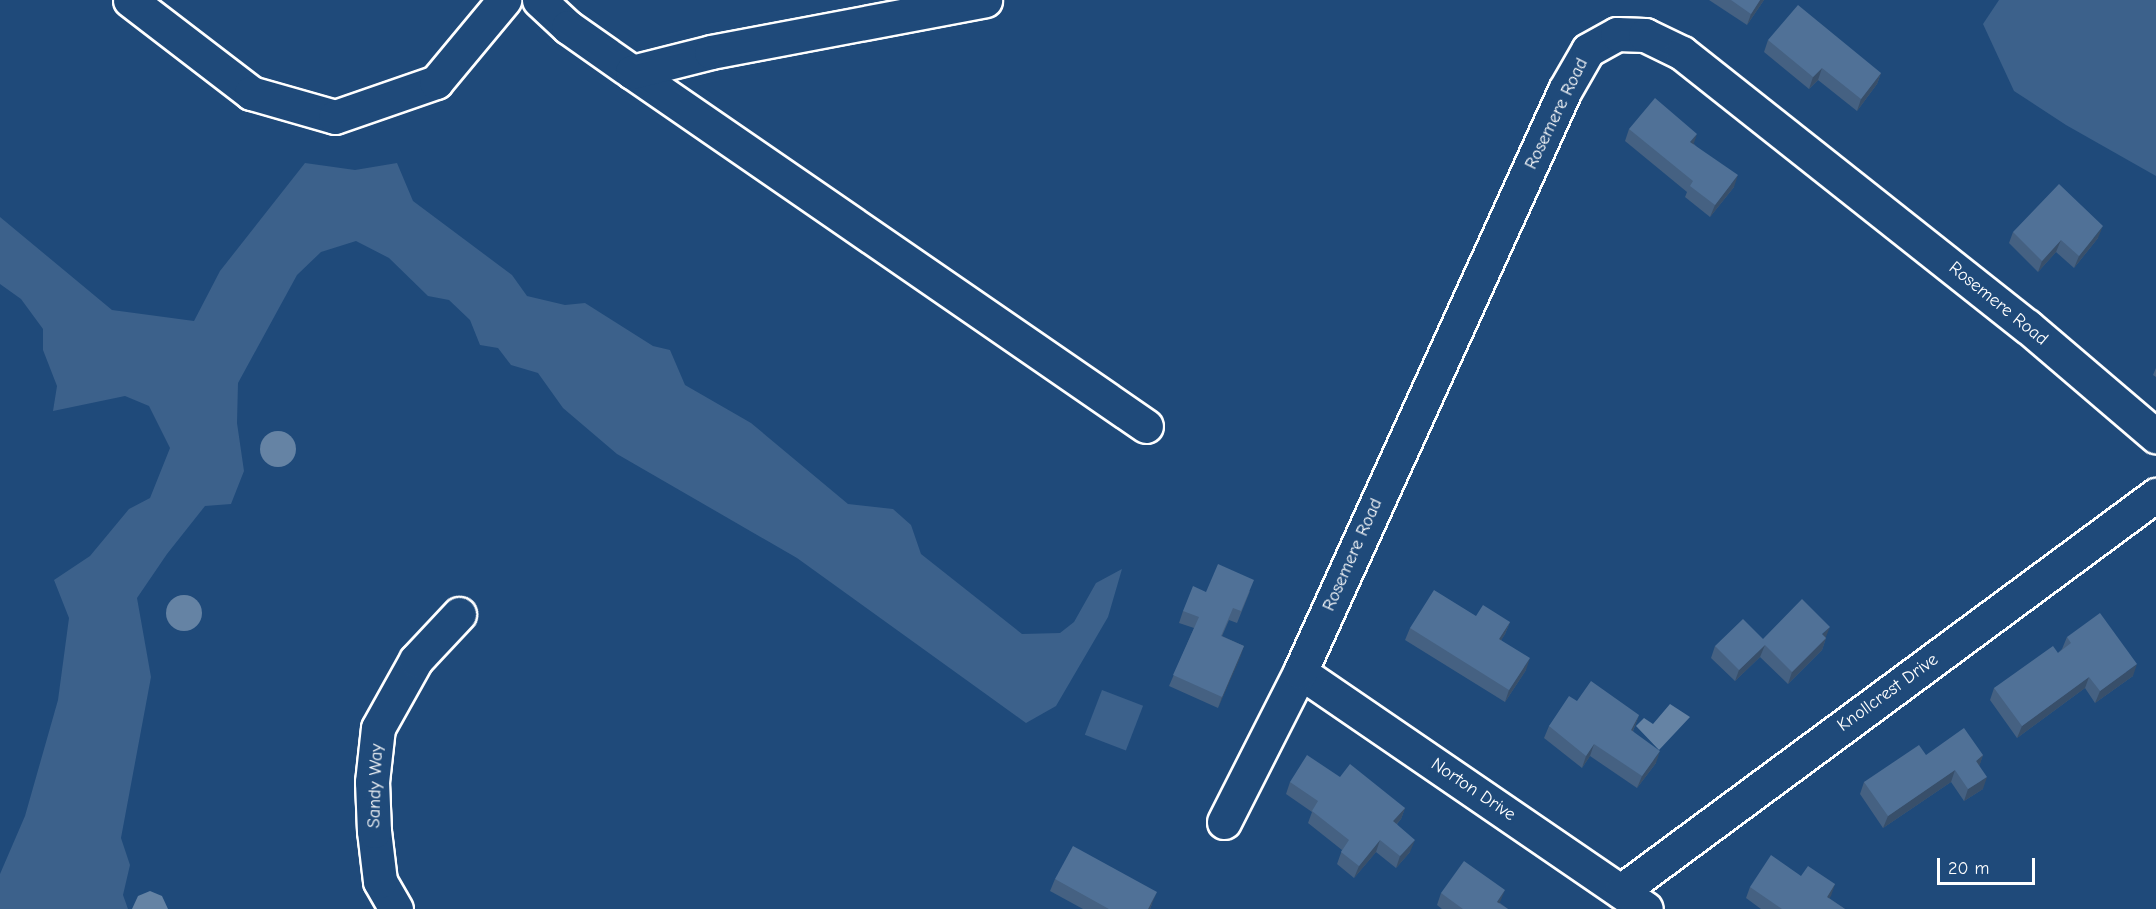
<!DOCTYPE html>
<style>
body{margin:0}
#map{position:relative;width:2156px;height:909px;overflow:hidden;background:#1f4a7a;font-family:"Comic Neue",sans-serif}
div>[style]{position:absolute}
.green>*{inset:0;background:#3c618b;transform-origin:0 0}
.water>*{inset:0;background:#6583a4}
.round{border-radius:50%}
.roads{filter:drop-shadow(2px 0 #fff) drop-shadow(-2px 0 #fff) drop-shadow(0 2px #fff) drop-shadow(0 -2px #fff)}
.minor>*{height:33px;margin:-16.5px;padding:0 16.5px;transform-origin:16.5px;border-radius:16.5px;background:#1f4a7a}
.wall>*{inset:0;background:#456182}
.shaded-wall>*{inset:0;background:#384f6a}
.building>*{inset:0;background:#507197}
span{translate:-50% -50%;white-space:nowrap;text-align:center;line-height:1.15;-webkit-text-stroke:6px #1f4a7a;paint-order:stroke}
.street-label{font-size:18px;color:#fff}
.scale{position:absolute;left:1937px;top:858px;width:98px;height:27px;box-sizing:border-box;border:3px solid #fff;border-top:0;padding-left:8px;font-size:18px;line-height:21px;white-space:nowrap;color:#fff;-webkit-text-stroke:4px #1f4a7a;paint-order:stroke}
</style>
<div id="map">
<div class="green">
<div style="clip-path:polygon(1999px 0,2156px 0,2156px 176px,2066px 125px,2014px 91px,1983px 24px)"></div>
<div style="clip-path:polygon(305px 163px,355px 170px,397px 163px,413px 201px,512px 275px,527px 296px,565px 305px,585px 303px,653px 346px,670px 350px,685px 385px,751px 423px,848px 504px,893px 509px,911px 525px,921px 554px,1022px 634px,1060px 633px,1074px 622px,1096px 583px,1122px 569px,1108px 617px,1056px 706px,1026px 723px,797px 558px,617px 454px,563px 408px,538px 373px,511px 365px,498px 348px,480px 345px,470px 320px,449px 300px,428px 296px,389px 258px,356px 241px,321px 252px,297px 275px,238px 383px,237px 423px,244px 471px,231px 504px,205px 506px,167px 554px,137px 598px,151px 677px,121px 838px,130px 865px,123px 895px,128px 909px,0 909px,0 874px,25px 816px,58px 700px,69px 618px,54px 580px,90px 556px,129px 509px,150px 498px,170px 448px,149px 406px,125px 396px,53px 411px,57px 386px,43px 350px,43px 329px,21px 299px,0 284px,0 217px,112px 310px,194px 321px,220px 271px)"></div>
<div style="left:1102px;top:690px;width:44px;height:48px;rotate:21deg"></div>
</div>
<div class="water">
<div class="round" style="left:260px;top:431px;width:36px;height:36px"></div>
<div class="round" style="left:166px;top:595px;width:36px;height:36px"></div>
<div style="clip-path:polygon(1670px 704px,1690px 717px,1659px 750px,1636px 726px,1644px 718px,1653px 724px)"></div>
<div style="clip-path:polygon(150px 891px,162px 896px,168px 909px,132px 909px,138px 896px)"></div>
</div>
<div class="roads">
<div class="minor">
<div style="left:130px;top:0;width:153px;rotate:37.5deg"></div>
<div style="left:251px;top:93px;width:87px;rotate:15.9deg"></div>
<div style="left:335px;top:117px;width:107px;rotate:-19.1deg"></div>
<div style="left:436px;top:82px;width:107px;rotate:-50.3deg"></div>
<div style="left:539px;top:0;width:40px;rotate:43deg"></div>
<div style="left:568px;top:27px;width:78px;rotate:35.1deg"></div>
<div style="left:632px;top:72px;width:624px;rotate:34.56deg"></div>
<div style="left:632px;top:72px;width:81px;rotate:-14.2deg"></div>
<div style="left:711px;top:52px;width:279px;rotate:-10.7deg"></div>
<div style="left:1300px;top:672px;width:419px;rotate:34.4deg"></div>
<div style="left:1224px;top:822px;width:168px;rotate:-63.1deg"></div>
<div style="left:1300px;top:672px;width:639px;rotate:-65.52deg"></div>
<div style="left:1565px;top:90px;width:46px;rotate:-60.1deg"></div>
<div style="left:1588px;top:50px;width:33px;rotate:-29deg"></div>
<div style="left:1617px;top:34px;width:28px;rotate:2deg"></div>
<div style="left:1645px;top:35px;width:41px;rotate:25.9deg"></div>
<div style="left:1682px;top:53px;width:440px;rotate:38.4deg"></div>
<div style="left:2027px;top:326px;width:170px;rotate:40.5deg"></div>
<div style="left:1621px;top:891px;width:666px;rotate:-36.51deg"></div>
<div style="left:396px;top:909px;width:32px;rotate:-120deg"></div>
<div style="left:380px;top:881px;width:50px;rotate:-96.8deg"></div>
<div style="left:374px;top:831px;width:49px;rotate:-92.3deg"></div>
<div style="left:372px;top:782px;width:54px;rotate:-83.7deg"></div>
<div style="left:378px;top:728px;width:78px;rotate:-60.8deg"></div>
<div style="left:416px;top:660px;width:63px;rotate:-46.9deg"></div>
</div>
</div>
<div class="wall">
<div style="clip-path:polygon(1709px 0,1764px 0,1747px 25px)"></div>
<div style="clip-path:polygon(1768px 40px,1881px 73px,1877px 84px,1857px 111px,1818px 80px,1809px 89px,1764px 52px)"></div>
<div style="clip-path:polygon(1629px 129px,1694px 144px,1734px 187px,1710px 217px,1685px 197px,1687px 192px,1625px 141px)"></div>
<div style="clip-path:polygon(2013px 232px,2098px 238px,2074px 268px,2056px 252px,2038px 272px,2009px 243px)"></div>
<div style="clip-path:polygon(2156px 368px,2156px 377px,2153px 375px)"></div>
<div style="clip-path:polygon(1250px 591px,1237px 623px,1229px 620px,1222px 636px,1244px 646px,1218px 708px,1169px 686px,1194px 628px,1179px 623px,1183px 611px)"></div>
<div style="clip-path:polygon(1476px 616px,1510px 622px,1505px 634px,1501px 640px,1526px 670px,1505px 702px,1405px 640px,1410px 628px)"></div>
<div style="clip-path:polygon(2067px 637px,2133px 676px,2095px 703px,2085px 688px,2017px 738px,1990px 700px,1994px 688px,2058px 653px,2062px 649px)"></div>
<div style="clip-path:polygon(1826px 638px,1822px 650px,1788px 684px,1760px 657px,1735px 681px,1711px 658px,1715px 646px,1763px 639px)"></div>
<div style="clip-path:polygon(1577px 701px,1639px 715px,1633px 731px,1656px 763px,1637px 788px,1590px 756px,1582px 768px,1544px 738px,1549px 726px)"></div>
<div style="clip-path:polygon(1926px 755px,1983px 755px,1979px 766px,1983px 789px,1964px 801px,1951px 782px,1883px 828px,1860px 794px,1864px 782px)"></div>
<div style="clip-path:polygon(1340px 777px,1405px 808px,1401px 819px,1397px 824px,1410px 852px,1396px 868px,1376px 852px,1354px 878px,1337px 864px,1342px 850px,1308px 823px,1312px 812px,1286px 794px,1290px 782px)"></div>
<div style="clip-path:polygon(1801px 876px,1835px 884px,1829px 898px,1845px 909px,1761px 909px,1746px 898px,1750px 887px)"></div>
<div style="clip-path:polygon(1055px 879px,1152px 904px,1150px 909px,1083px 909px,1050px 891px)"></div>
<div style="clip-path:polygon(1441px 893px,1500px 903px,1508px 909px,1442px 909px,1437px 905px)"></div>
</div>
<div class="shaded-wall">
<div style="clip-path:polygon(1760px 0,1764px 0,1747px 25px,1751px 14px)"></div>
<div style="clip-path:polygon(1822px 68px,1818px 80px,1809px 89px,1813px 77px)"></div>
<div style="clip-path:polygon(1881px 73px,1877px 84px,1857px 111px,1861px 99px)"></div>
<div style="clip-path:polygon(1697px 134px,1693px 146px,1690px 142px)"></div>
<div style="clip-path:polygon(1738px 175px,1734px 187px,1710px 217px,1715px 205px)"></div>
<div style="clip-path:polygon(2103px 226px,2098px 238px,2074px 268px,2079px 256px)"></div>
<div style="clip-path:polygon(2061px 240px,2056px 252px,2038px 272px,2042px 261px)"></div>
<div style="clip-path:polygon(1510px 622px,1505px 634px,1495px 650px,1499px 639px)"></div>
<div style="clip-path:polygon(1830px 627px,1825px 639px,1822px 634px)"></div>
<div style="clip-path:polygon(1826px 638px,1822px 650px,1788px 684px,1792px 672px)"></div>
<div style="clip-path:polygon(1765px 645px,1760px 657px,1735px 681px,1739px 670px)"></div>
<div style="clip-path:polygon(1244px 646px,1240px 658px,1218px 708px,1222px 697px)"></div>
<div style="clip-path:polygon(1530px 658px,1526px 670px,1505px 702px,1509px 690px)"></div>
<div style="clip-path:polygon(2137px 664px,2133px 676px,2095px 703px,2100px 691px)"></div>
<div style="clip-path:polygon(2089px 677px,2085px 688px,2017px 738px,2022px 726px)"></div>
<div style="clip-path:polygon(1639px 715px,1635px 726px,1627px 742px,1631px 730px)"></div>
<div style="clip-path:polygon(1594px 744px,1590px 756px,1582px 768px,1586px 756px)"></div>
<div style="clip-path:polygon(1660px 751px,1656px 763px,1637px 788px,1642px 776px)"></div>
<div style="clip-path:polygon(1983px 755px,1979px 767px,1976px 761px)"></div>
<div style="clip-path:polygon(1955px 770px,1951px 782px,1883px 828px,1888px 816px)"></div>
<div style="clip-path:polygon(1987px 777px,1983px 789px,1964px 801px,1968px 789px)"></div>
<div style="clip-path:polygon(1405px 808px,1401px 819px,1389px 832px,1393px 821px)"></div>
<div style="clip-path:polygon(1380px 840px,1376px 852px,1354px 878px,1359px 866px)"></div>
<div style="clip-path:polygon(1415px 840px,1410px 852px,1396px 868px,1400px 856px)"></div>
<div style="clip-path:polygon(1835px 884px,1831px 896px,1822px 908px,1827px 897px)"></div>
<div style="clip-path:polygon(1505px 890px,1500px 902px,1496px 909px,1497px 902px)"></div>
<div style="clip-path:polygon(1157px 892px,1152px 904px,1150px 909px,1148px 909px)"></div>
</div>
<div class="building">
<div style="clip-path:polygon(1731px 0,1760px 0,1751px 14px)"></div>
<div style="clip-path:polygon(1798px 5px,1881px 73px,1861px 99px,1822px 68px,1813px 77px,1768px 40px)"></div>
<div style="clip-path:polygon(1655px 98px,1697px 134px,1690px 142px,1738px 175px,1715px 205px,1690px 186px,1693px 181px,1629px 129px)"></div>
<div style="clip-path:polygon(2059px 184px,2103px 226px,2079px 256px,2061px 240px,2042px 261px,2013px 232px)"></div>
<div style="clip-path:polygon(1218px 564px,1254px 580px,1241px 611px,1233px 608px,1221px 636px,1244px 646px,1222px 697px,1173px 675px,1199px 617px,1183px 611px,1193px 586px,1206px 592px)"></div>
<div style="clip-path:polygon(1434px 590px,1476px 616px,1483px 605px,1510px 622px,1499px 639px,1530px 658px,1509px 690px,1410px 628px)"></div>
<div style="clip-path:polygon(1802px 599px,1830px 627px,1822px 634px,1826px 638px,1792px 672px,1765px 645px,1739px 670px,1715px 646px,1743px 619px,1763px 639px)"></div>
<div style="clip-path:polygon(2100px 613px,2137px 664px,2100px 691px,2089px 677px,2022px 726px,1994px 688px,2053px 646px,2058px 653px,2071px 643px,2067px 637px)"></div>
<div style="clip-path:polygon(1591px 681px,1639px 715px,1631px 730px,1660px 751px,1642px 776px,1594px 744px,1586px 756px,1549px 726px,1569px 696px,1577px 701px)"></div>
<div style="clip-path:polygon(1964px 728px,1983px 755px,1976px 761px,1987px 777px,1968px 789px,1955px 770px,1888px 816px,1864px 782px,1919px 745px,1926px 755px)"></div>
<div style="clip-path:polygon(1307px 755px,1340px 777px,1350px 764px,1405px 808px,1393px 821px,1415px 840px,1400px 856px,1380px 840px,1359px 866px,1341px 852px,1349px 840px,1312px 811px,1318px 801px,1290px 782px)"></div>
<div style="clip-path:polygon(1073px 846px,1157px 892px,1148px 909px,1109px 909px,1055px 879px)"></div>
<div style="clip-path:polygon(1771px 855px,1801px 876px,1808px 866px,1835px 884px,1827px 897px,1845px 909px,1782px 909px,1750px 887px)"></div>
<div style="clip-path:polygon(1464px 861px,1505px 890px,1497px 902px,1508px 909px,1463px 909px,1441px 893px)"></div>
</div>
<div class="street-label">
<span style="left:1557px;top:114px;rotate:-64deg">Rosemere Road</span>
<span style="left:1998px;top:304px;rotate:39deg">Rosemere Road</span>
<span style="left:1353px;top:555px;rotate:-66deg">Rosemere Road</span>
<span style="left:1888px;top:693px;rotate:-36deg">Knollcrest Drive</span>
<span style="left:376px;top:786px;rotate:-88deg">Sandy Way</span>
<span style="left:1473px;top:790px;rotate:34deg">Norton Drive</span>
</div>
<div class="scale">20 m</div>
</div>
